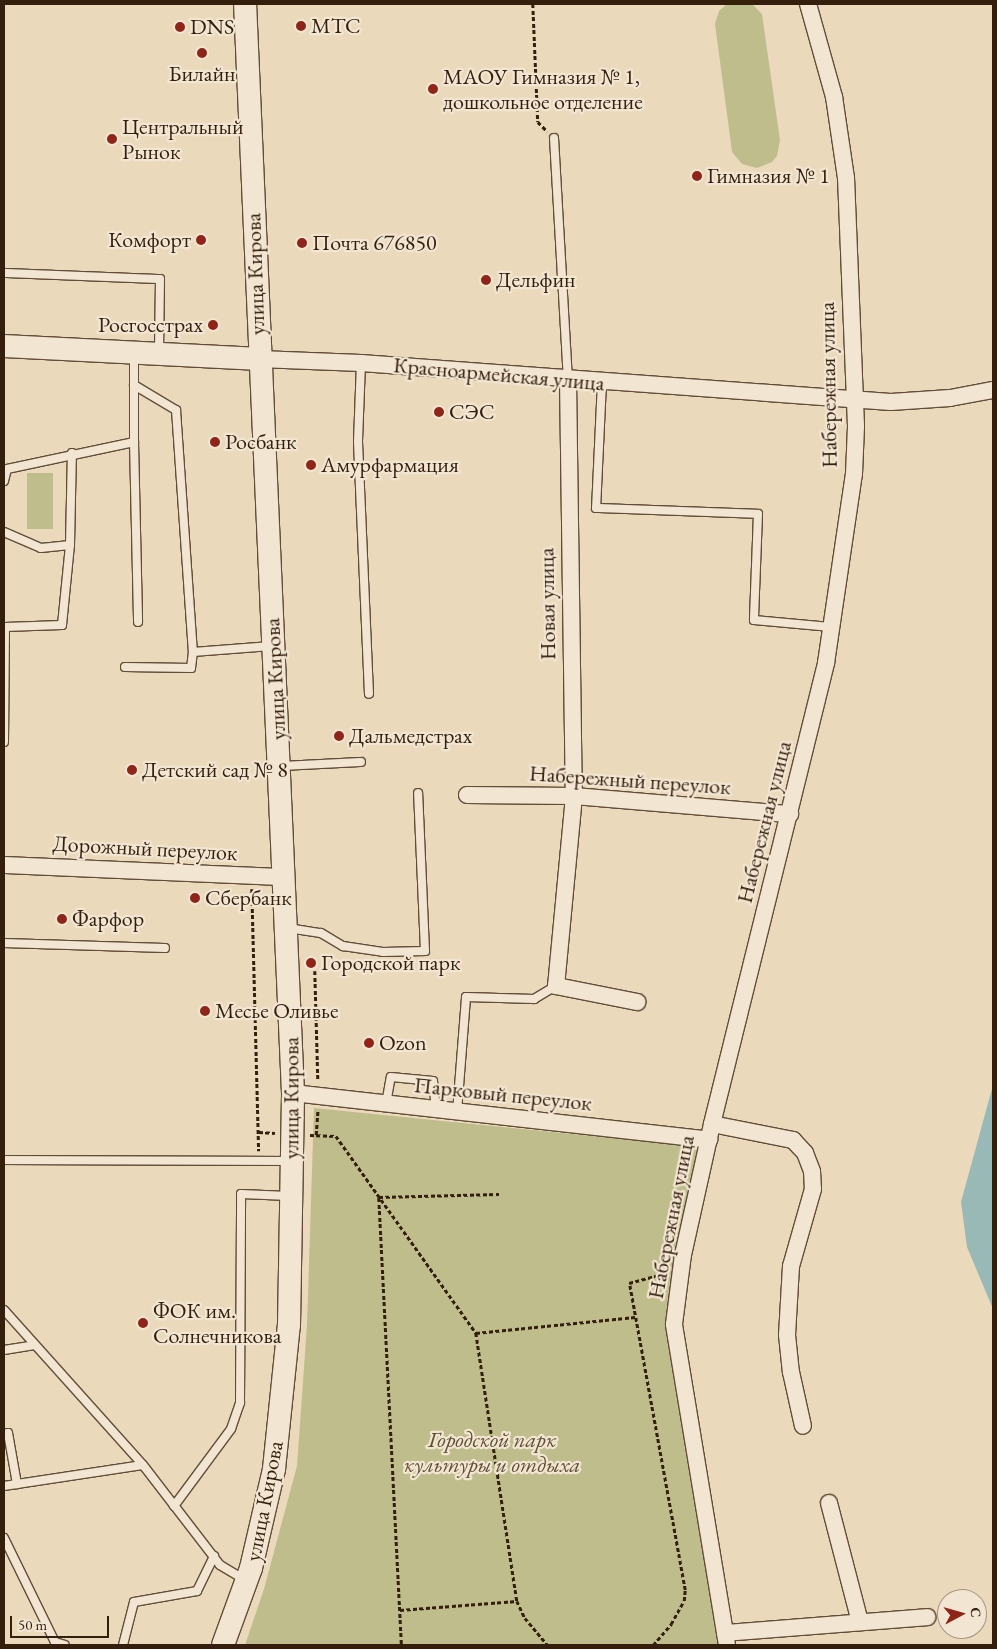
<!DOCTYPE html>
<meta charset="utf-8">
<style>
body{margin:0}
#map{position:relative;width:997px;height:1649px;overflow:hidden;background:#ebd9bc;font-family:"EB Garamond",serif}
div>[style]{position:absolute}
.green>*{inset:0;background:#bfbd8c;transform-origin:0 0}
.water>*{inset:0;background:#99b9b6}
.path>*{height:2.5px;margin-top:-1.25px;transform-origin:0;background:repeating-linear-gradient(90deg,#341e0c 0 4px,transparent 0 6.5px)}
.roads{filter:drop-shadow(1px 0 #624d38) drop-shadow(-1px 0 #624d38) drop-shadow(0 1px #624d38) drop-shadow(0 -1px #624d38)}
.lane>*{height:8px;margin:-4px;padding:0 4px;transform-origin:4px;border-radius:4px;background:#f2e6d3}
.street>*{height:16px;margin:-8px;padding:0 8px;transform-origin:8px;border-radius:8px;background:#f2e6d3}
.secondary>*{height:22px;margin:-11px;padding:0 11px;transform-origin:11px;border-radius:11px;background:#f2e6d3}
.dots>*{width:14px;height:14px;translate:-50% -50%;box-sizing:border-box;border:2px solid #f2e6d3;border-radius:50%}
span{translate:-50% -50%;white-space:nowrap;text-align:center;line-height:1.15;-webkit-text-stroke:4.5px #f2e6d3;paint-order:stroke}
.poi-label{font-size:22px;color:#341e0c}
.left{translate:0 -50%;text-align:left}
.right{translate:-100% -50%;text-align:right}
.street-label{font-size:22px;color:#341e0c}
.park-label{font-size:22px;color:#5e4e32;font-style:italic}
.frame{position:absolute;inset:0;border:5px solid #341e0c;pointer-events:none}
.north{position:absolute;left:937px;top:1589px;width:50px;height:50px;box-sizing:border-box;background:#f2e6d3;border:1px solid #a69683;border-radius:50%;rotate:84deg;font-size:14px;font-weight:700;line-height:20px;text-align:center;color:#341e0c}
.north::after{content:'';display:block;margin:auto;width:18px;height:22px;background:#8f2418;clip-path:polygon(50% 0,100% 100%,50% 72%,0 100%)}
.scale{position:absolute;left:10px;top:1616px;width:99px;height:22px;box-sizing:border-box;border:2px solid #341e0c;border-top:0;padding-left:6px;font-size:15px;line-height:18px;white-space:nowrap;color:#341e0c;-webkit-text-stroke:4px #f2e6d3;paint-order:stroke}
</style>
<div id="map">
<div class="green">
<div style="clip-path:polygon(727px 4px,752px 4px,762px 14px,780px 140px,777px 156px,772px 162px,757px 168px,742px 164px,732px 152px,731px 144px,715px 24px,719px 11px)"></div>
<div style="left:27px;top:473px;width:26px;height:56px"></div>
<div style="clip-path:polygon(314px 1108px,701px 1147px,675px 1252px,666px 1322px,720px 1645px,245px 1645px,264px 1589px,297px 1466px,307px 1325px)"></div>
</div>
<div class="water">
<div style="clip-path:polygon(993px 1085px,993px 1309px,967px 1247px,961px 1202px)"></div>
</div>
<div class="path">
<div style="left:533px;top:4px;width:118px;rotate:87.6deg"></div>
<div style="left:538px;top:122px;width:13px;rotate:45deg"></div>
<div style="left:252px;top:889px;width:262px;rotate:88.5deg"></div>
<div style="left:315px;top:971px;width:110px;rotate:88.4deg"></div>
<div style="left:259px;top:1132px;width:16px;rotate:4deg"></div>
<div style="left:310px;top:1135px;width:26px;rotate:2deg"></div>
<div style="left:336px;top:1136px;width:242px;rotate:54.6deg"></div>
<div style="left:476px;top:1333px;width:160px;rotate:-5.7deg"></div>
<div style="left:316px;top:1135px;width:26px;rotate:-86deg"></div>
<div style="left:379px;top:1197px;width:120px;rotate:-1.4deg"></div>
<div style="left:379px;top:1198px;width:448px;rotate:87.1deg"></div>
<div style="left:476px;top:1333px;width:271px;rotate:81.3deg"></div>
<div style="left:400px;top:1610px;width:117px;rotate:-4.4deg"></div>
<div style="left:517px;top:1601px;width:19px;rotate:65deg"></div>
<div style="left:525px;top:1618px;width:35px;rotate:50deg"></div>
<div style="left:653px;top:1645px;width:28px;rotate:-49deg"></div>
<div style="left:671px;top:1624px;width:26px;rotate:-61deg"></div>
<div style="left:684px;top:1601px;width:11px;rotate:-85deg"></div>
<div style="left:685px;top:1590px;width:312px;rotate:-100.3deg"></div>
<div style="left:629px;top:1283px;width:38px;rotate:-15deg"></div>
</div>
<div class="roads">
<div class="lane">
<div style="left:554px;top:138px;width:240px;rotate:86.7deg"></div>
<div style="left:4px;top:273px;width:156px;rotate:2.2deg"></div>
<div style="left:160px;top:279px;width:74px;rotate:90.8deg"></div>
<div style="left:361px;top:363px;width:79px;rotate:92.2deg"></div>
<div style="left:358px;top:442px;width:252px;rotate:87.5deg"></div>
<div style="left:602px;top:382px;width:126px;rotate:92.7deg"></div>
<div style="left:596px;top:508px;width:162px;rotate:2.1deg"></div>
<div style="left:758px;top:514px;width:106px;rotate:92.2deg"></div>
<div style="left:754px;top:620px;width:77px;rotate:5.2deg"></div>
<div style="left:134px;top:385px;width:49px;rotate:30.8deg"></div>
<div style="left:176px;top:410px;width:243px;rotate:86deg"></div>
<div style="left:193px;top:652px;width:78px;rotate:-4.4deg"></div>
<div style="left:134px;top:442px;width:180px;rotate:88.7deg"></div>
<div style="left:4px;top:481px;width:12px;rotate:-76deg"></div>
<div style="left:7px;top:469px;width:130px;rotate:-12deg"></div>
<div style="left:134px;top:442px;width:88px;rotate:-90deg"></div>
<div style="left:4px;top:532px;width:40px;rotate:23.4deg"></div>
<div style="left:41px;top:548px;width:29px;rotate:-6deg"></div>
<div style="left:125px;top:667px;width:66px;rotate:0.9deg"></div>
<div style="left:191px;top:668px;width:16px;rotate:-83deg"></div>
<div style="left:4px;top:742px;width:115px;rotate:-89.5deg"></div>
<div style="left:5px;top:627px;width:57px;rotate:-2deg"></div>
<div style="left:62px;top:625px;width:80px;rotate:-84.3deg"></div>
<div style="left:70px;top:545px;width:92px;rotate:-88.8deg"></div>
<div style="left:281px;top:766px;width:80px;rotate:-2.9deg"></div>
<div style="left:288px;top:928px;width:33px;rotate:9deg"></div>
<div style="left:321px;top:933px;width:26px;rotate:31deg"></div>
<div style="left:343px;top:946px;width:40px;rotate:8.5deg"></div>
<div style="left:383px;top:952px;width:42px;rotate:-1.4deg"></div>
<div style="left:425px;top:951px;width:158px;rotate:-92.5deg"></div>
<div style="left:4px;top:943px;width:161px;rotate:1.8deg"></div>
<div style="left:386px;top:1104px;width:27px;rotate:-80deg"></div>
<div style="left:391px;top:1077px;width:42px;rotate:5.4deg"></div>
<div style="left:433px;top:1081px;width:29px;rotate:84deg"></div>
<div style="left:457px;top:1112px;width:115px;rotate:-85.5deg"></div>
<div style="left:466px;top:997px;width:68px;rotate:1.7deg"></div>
<div style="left:534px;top:999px;width:26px;rotate:-31deg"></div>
<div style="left:4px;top:1160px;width:285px;rotate:0.2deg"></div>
<div style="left:4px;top:1310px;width:208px;rotate:48.1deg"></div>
<div style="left:143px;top:1465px;width:126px;rotate:52.4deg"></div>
<div style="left:220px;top:1565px;width:29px;rotate:31deg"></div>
<div style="left:4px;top:1350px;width:31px;rotate:-9deg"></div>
<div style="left:4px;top:1434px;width:4px;rotate:-14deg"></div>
<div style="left:8px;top:1433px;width:52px;rotate:80deg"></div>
<div style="left:17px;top:1484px;width:127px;rotate:-8.6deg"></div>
<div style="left:4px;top:1486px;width:13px;rotate:-9deg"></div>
<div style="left:174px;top:1506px;width:96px;rotate:-53.5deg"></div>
<div style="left:231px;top:1429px;width:28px;rotate:-71deg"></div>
<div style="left:240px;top:1403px;width:209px;rotate:-89.7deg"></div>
<div style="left:241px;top:1194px;width:48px;rotate:2.4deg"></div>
<div style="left:4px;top:1538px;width:116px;rotate:63.9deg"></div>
<div style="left:55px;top:1642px;width:10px;rotate:17deg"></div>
<div style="left:123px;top:1645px;width:44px;rotate:-75.7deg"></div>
<div style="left:134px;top:1602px;width:64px;rotate:-9.9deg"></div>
<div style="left:197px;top:1591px;width:39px;rotate:-64deg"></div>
</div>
<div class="street">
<div style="left:259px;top:359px;width:102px;rotate:2.2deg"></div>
<div style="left:361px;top:363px;width:531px;rotate:4.21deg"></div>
<div style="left:891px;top:402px;width:59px;rotate:-3.9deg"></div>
<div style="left:950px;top:398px;width:44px;rotate:-10.5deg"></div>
<div style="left:568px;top:379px;width:417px;rotate:89.2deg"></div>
<div style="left:574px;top:796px;width:191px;rotate:95.4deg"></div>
<div style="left:556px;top:986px;width:83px;rotate:11.2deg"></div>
<div style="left:467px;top:795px;width:107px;rotate:0.5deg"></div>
<div style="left:574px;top:796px;width:217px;rotate:4.8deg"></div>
<div style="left:4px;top:865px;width:280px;rotate:2.5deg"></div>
<div style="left:293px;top:1093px;width:419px;rotate:6.4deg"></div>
<div style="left:712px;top:1124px;width:83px;rotate:11.2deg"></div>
<div style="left:793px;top:1140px;width:18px;rotate:47deg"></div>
<div style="left:805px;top:1153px;width:19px;rotate:69deg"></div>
<div style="left:812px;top:1171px;width:18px;rotate:87deg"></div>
<div style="left:813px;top:1189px;width:80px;rotate:105.9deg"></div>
<div style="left:791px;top:1266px;width:69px;rotate:93.3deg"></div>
<div style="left:787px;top:1335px;width:37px;rotate:84deg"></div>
<div style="left:791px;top:1372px;width:55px;rotate:77.5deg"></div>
<div style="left:829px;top:1503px;width:123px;rotate:75.4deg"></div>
<div style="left:725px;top:1633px;width:203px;rotate:-4.5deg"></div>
<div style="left:727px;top:1645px;width:325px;rotate:-99.4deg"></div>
<div style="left:674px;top:1324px;width:70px;rotate:-82.6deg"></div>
<div style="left:683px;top:1255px;width:134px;rotate:-77.5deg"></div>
<div style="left:712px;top:1124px;width:475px;rotate:-76.1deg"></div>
<div style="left:826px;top:663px;width:191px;rotate:-81.6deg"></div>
<div style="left:854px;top:474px;width:48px;rotate:-87.6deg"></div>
<div style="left:856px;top:426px;width:248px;rotate:-92.3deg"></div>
<div style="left:846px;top:178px;width:82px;rotate:-98.4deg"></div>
<div style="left:834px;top:97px;width:97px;rotate:-105.6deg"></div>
</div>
<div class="secondary">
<div style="left:4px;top:346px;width:255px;rotate:2.9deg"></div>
<div style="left:223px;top:1645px;width:82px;rotate:-70deg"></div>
<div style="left:251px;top:1568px;width:102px;rotate:-76.9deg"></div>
<div style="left:274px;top:1469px;width:145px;rotate:-84.1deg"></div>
<div style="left:289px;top:1325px;width:232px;rotate:-89deg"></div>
<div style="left:293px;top:1093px;width:1090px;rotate:-92.52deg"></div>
</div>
</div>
<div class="dots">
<div style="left:301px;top:26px;background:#8f2418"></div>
<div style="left:180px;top:27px;background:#8f2418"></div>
<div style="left:202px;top:53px;background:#8f2418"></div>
<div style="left:433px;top:89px;background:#8f2418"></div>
<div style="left:112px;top:139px;background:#8f2418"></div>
<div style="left:697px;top:176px;background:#8f2418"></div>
<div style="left:201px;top:240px;background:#8f2418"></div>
<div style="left:302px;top:243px;background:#8f2418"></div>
<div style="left:486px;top:280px;background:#8f2418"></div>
<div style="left:213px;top:325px;background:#8f2418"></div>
<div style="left:439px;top:412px;background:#8f2418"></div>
<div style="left:215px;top:442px;background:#8f2418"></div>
<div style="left:311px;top:465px;background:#8f2418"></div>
<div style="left:339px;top:736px;background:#8f2418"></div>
<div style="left:132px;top:770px;background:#8f2418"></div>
<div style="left:195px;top:898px;background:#8f2418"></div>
<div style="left:62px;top:919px;background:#8f2418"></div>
<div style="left:311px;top:963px;background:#8f2418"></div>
<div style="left:205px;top:1011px;background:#8f2418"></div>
<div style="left:369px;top:1043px;background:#8f2418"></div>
<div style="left:143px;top:1323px;background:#8f2418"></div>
</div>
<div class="poi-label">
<span class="left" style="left:311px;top:26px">МТС</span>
<span class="left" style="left:190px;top:27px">DNS</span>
<span style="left:202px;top:74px">Билайн</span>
<span class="left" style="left:443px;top:89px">МАОУ Гимназия № 1,<br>дошкольное отделение</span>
<span class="left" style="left:122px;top:139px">Центральный<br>Рынок</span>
<span class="left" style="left:707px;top:176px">Гимназия № 1</span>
<span class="right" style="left:191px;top:240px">Комфорт</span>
<span class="left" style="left:312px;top:243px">Почта 676850</span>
<span class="left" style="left:496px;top:280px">Дельфин</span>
<span class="right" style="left:203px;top:325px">Росгосстрах</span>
<span class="left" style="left:449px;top:412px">СЭС</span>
<span class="left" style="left:225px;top:442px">Росбанк</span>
<span class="left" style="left:321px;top:465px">Амурфармация</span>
<span class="left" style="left:349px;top:736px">Дальмедстрах</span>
<span class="left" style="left:142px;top:770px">Детский сад № 8</span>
<span class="left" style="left:205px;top:898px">Сбербанк</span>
<span class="left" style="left:72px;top:919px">Фарфор</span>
<span class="left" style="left:321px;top:963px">Городской парк</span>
<span class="left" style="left:215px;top:1011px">Месье Оливье</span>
<span class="left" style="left:379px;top:1043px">Ozon</span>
<span class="left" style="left:153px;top:1323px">ФОК им.<br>Солнечникова</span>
</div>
<div class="street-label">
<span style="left:255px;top:274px;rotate:-92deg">улица Кирова</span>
<span style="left:499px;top:374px;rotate:5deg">Красноармейская улица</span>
<span style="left:828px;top:385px;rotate:-91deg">Набережная улица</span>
<span style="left:547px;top:604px;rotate:-91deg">Новая улица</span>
<span style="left:275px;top:679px;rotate:-93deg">улица Кирова</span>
<span style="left:630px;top:780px;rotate:4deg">Набережный переулок</span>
<span style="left:764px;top:822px;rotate:-76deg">Набережная улица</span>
<span style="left:145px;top:848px;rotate:3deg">Дорожный переулок</span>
<span style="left:503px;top:1094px;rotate:6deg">Парковый переулок</span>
<span style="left:291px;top:1098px;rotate:-90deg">улица Кирова</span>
<span style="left:671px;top:1217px;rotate:-79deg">Набережная улица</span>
<span style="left:264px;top:1501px;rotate:-79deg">улица Кирова</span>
</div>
<div class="park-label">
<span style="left:492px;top:1452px">Городской парк<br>культуры и отдыха</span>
</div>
<div class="frame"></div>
<div class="north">С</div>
<div class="scale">50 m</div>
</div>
